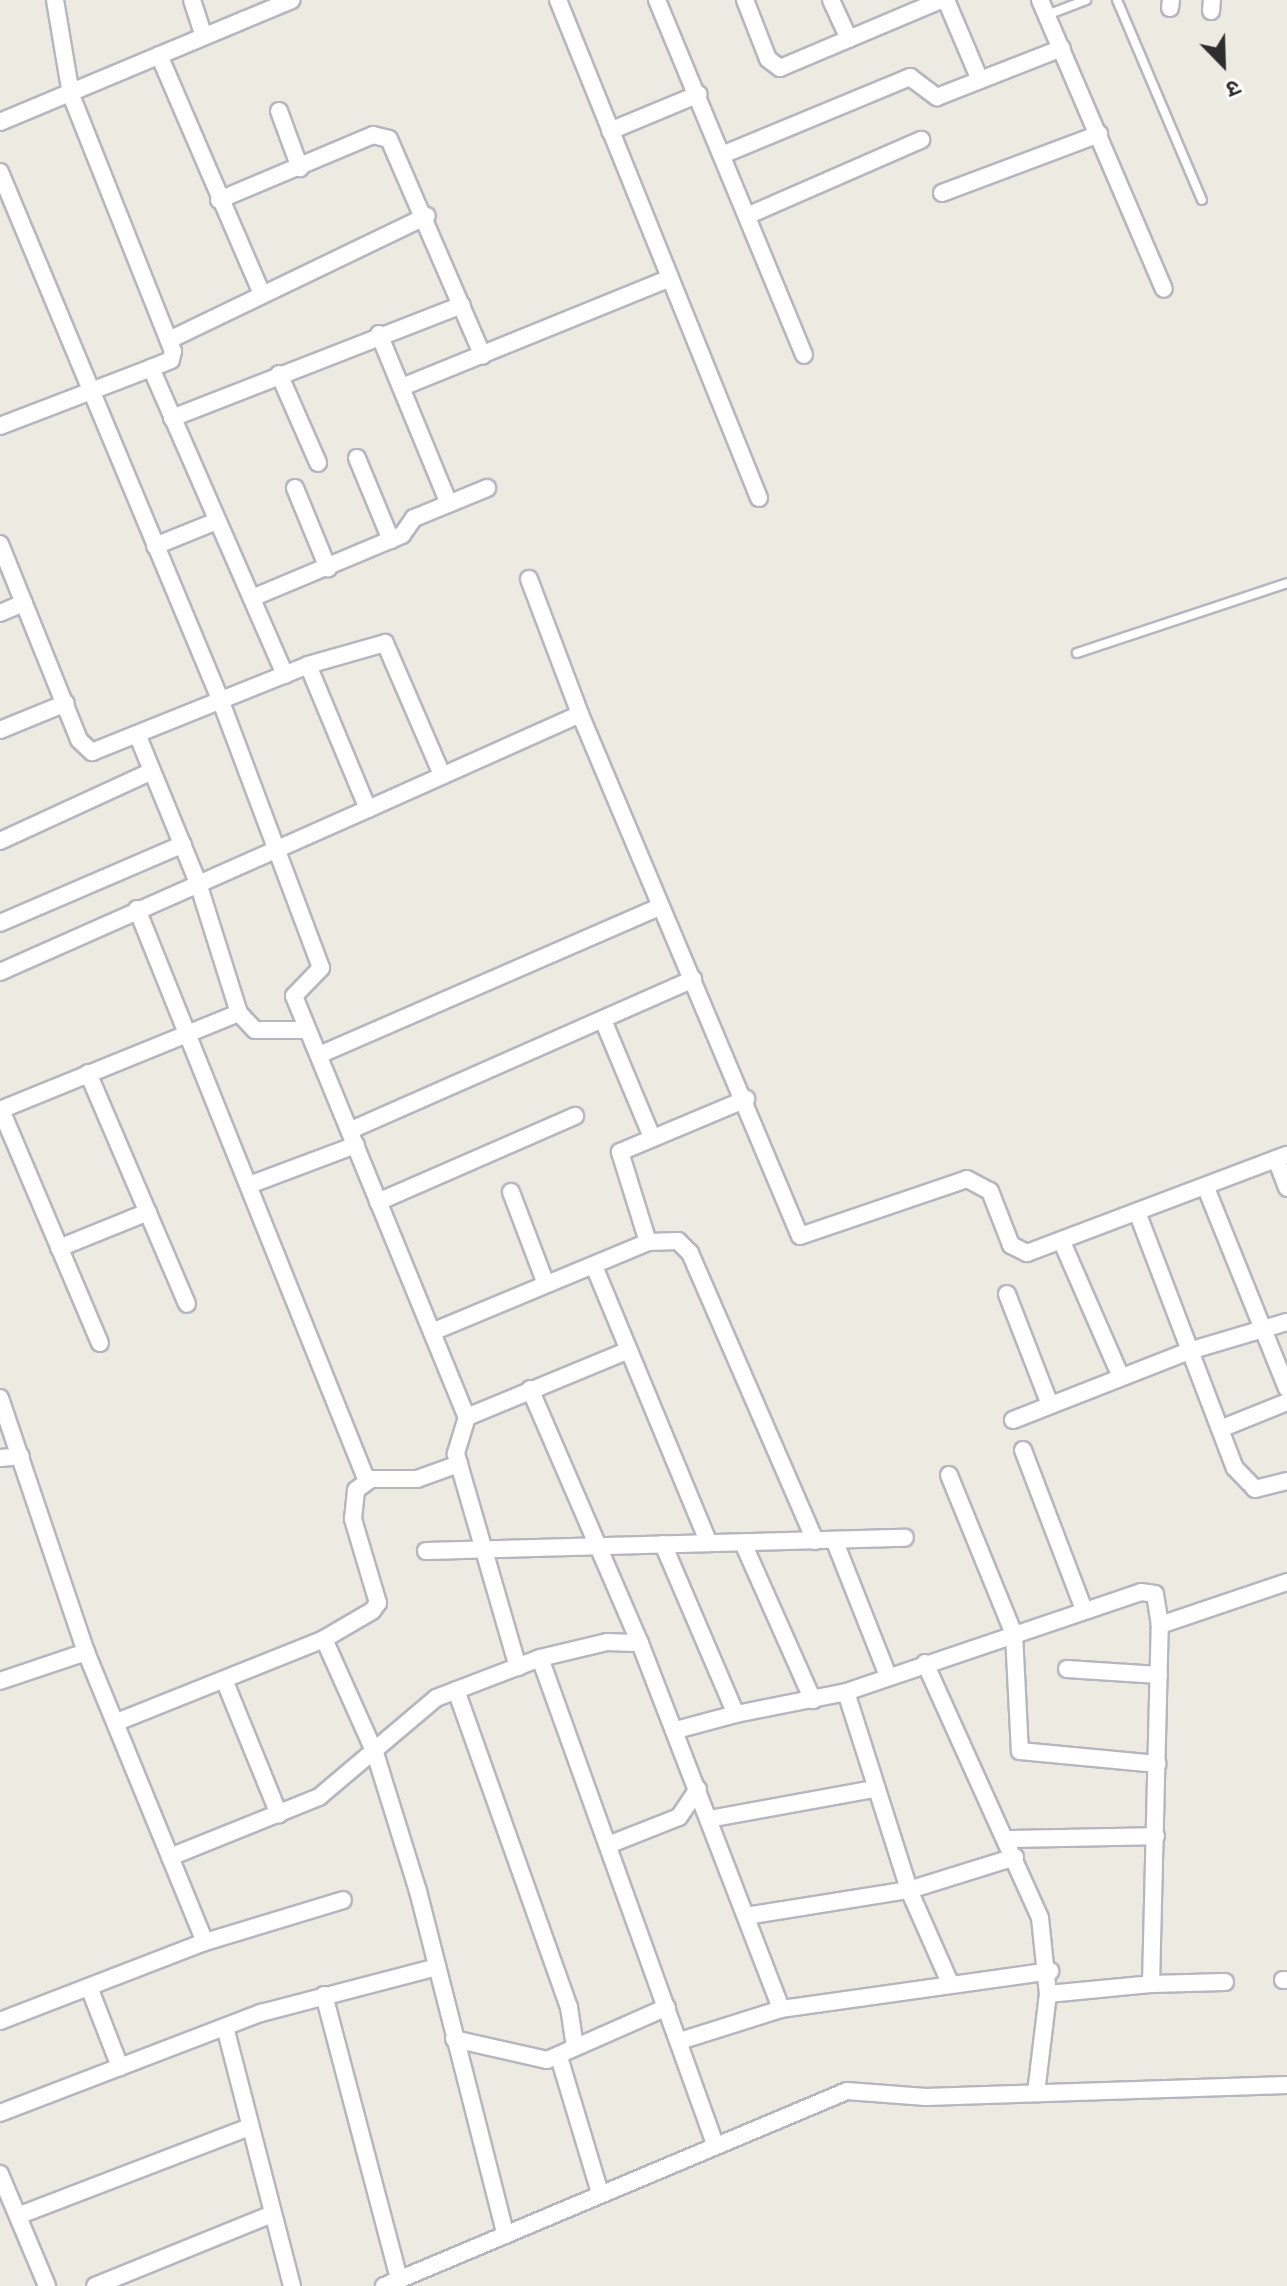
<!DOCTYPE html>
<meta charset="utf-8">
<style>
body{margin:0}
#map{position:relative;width:1287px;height:2286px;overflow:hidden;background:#edeae2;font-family:Overpass,"Noto Sans Devanagari",sans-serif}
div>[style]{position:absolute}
.roads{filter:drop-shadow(2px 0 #b6b6c0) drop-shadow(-2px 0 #b6b6c0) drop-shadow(0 2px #b6b6c0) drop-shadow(0 -2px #b6b6c0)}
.service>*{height:8px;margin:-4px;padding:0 4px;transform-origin:4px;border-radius:4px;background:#fff}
.minor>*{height:16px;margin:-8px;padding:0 8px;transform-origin:8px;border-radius:8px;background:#fff}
span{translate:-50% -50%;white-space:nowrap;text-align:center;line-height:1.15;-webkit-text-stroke:6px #fff;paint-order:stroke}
.north{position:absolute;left:1183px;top:24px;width:80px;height:80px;-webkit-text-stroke:6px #fff;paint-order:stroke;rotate:157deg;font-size:22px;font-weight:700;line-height:32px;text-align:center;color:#2e2e2e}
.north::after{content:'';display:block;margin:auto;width:28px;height:36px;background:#2e2e2e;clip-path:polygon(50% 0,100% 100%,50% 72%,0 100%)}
</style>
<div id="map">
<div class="roads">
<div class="service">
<div style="left:1117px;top:0;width:217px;rotate:67deg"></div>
<div style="left:1047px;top:15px;width:42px;rotate:-21deg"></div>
<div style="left:1077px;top:653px;width:221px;rotate:-18.4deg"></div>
</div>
<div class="minor">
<div style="left:55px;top:0;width:96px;rotate:80.4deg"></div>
<div style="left:71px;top:95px;width:276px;rotate:68.3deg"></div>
<div style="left:173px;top:351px;width:9px;rotate:103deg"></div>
<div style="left:171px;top:360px;width:22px;rotate:158deg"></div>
<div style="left:151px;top:368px;width:335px;rotate:66.4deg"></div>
<div style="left:192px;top:0;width:38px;rotate:72deg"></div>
<div style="left:558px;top:0;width:537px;rotate:68.02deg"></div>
<div style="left:657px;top:0;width:384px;rotate:67.5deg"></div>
<div style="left:745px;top:0;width:63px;rotate:68.7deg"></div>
<div style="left:768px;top:59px;width:15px;rotate:37deg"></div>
<div style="left:780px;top:68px;width:175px;rotate:-22.9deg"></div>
<div style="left:831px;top:0;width:43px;rotate:65.2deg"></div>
<div style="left:946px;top:0;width:87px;rotate:67deg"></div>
<div style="left:1040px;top:0;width:314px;rotate:66.8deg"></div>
<div style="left:1170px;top:8px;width:8px;rotate:-83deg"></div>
<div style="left:1211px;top:11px;width:11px;rotate:-85deg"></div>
<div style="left:159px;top:55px;width:258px;rotate:66.7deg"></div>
<div style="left:279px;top:111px;width:61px;rotate:69.8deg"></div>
<div style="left:0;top:122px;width:316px;rotate:-22.7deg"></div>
<div style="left:610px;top:131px;width:96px;rotate:-22.6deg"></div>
<div style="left:722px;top:155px;width:204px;rotate:-22.5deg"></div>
<div style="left:910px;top:77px;width:34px;rotate:37deg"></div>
<div style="left:937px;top:97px;width:134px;rotate:-21.4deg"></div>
<div style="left:0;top:172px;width:571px;rotate:67.34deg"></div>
<div style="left:220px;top:699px;width:287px;rotate:69.4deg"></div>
<div style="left:321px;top:968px;width:39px;rotate:134deg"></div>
<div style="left:294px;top:996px;width:455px;rotate:67.7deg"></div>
<div style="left:467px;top:1417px;width:39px;rotate:107deg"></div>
<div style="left:456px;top:1454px;width:222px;rotate:73.8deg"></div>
<div style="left:942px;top:193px;width:168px;rotate:-20.6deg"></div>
<div style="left:219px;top:200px;width:167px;rotate:-22.9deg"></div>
<div style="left:373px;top:135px;width:16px;rotate:14deg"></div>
<div style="left:389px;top:139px;width:236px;rotate:66.6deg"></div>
<div style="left:749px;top:215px;width:188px;rotate:-23.6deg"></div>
<div style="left:379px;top:334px;width:181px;rotate:67.6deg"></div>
<div style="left:169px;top:340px;width:286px;rotate:-25.7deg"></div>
<div style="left:279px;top:374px;width:97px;rotate:66.3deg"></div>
<div style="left:402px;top:387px;width:289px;rotate:-22.1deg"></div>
<div style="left:172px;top:418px;width:311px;rotate:-21.3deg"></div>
<div style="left:0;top:426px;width:162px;rotate:-21deg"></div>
<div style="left:357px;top:458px;width:89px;rotate:67.5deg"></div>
<div style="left:295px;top:488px;width:87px;rotate:67.6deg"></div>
<div style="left:0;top:544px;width:211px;rotate:68deg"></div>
<div style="left:79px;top:740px;width:18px;rotate:43deg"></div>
<div style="left:92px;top:752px;width:233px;rotate:-21.9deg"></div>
<div style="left:308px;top:665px;width:156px;rotate:67.4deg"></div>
<div style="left:368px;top:809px;width:232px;rotate:-24.1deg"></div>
<div style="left:580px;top:714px;width:566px;rotate:67.15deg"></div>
<div style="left:800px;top:1236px;width:176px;rotate:-18.8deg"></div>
<div style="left:967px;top:1179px;width:26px;rotate:28deg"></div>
<div style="left:990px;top:1191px;width:58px;rotate:68.7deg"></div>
<div style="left:1011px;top:1245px;width:18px;rotate:27deg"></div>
<div style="left:1027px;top:1253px;width:278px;rotate:-20.7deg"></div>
<div style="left:155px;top:546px;width:67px;rotate:-22deg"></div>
<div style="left:529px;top:579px;width:144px;rotate:69.3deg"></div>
<div style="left:252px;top:598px;width:163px;rotate:-22.8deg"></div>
<div style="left:402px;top:535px;width:21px;rotate:-55deg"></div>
<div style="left:414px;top:518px;width:79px;rotate:-22.3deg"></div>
<div style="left:0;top:613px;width:26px;rotate:-23deg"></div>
<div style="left:308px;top:665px;width:80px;rotate:-15.9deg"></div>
<div style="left:385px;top:643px;width:144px;rotate:66.6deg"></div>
<div style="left:0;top:730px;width:71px;rotate:-22.2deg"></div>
<div style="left:137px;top:734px;width:161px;rotate:67.7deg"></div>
<div style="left:198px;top:883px;width:136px;rotate:72.5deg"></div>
<div style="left:0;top:841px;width:167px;rotate:-24.7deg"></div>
<div style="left:137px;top:909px;width:617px;rotate:68.1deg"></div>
<div style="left:0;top:923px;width:199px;rotate:-23.3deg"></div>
<div style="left:0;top:972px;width:402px;rotate:-23.9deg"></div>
<div style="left:603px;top:1020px;width:127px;rotate:67.3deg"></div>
<div style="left:319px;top:1055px;width:372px;rotate:-23.5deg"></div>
<div style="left:88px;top:1073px;width:251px;rotate:66.8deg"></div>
<div style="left:0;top:1110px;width:258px;rotate:-22.1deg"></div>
<div style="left:239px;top:1013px;width:23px;rotate:47deg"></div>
<div style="left:255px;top:1030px;width:49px"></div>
<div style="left:1px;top:1110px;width:253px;rotate:67deg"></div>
<div style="left:351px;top:1130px;width:374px;rotate:-23.8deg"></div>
<div style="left:1276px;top:1159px;width:31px;rotate:69deg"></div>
<div style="left:252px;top:1184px;width:111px;rotate:-20.6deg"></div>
<div style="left:1206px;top:1188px;width:216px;rotate:68deg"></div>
<div style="left:511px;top:1192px;width:98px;rotate:69.2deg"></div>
<div style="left:378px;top:1202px;width:215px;rotate:-23.6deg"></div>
<div style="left:1139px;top:1217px;width:269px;rotate:69.1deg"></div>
<div style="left:1235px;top:1468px;width:29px;rotate:46deg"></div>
<div style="left:1255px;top:1489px;width:33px;rotate:-14deg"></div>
<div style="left:648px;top:1242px;width:94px;rotate:-107.3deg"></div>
<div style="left:620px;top:1152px;width:137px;rotate:-22.8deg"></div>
<div style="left:1062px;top:1242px;width:147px;rotate:66.4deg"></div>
<div style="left:59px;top:1248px;width:96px;rotate:-22deg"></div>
<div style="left:594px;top:1266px;width:300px;rotate:67.5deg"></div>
<div style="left:1007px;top:1294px;width:119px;rotate:68.8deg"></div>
<div style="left:432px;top:1332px;width:234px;rotate:-22.6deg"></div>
<div style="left:648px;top:1242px;width:30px;rotate:-2deg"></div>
<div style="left:678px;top:1241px;width:17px;rotate:45deg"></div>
<div style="left:690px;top:1253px;width:314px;rotate:66.5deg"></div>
<div style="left:530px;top:1389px;width:277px;rotate:66.6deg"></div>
<div style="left:640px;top:1643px;width:392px;rotate:68.9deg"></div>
<div style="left:0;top:1398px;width:268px;rotate:71.3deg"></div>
<div style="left:86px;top:1652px;width:313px;rotate:67.7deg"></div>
<div style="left:467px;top:1417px;width:175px;rotate:-22.5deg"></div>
<div style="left:1013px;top:1420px;width:189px;rotate:-21.4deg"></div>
<div style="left:1189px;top:1351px;width:102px;rotate:-16.5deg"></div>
<div style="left:1220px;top:1429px;width:72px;rotate:-21.9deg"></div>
<div style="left:1023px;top:1450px;width:171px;rotate:69.1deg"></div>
<div style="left:0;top:1458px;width:21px;rotate:-5deg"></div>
<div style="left:949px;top:1475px;width:172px;rotate:67.8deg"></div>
<div style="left:1014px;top:1634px;width:117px;rotate:87.1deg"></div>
<div style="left:1020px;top:1751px;width:138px;rotate:5.4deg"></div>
<div style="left:835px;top:1542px;width:144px;rotate:68.4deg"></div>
<div style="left:743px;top:1543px;width:172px;rotate:66deg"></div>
<div style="left:663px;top:1544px;width:185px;rotate:66.8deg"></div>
<div style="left:736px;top:1714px;width:112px;rotate:-11.3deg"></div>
<div style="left:846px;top:1692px;width:311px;rotate:-18.7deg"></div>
<div style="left:1141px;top:1592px;width:14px;rotate:8deg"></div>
<div style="left:1155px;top:1594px;width:31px;rotate:81deg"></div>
<div style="left:1160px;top:1625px;width:134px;rotate:-18.7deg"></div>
<div style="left:426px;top:1551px;width:479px;rotate:-1.6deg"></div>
<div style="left:324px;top:1639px;width:125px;rotate:65.9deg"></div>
<div style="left:375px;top:1753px;width:145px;rotate:72.7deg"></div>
<div style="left:418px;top:1891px;width:355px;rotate:75.7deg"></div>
<div style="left:540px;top:1658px;width:517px;rotate:70.2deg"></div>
<div style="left:925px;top:1663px;width:280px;rotate:65.7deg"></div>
<div style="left:1040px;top:1918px;width:76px;rotate:84deg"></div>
<div style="left:1048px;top:1994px;width:103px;rotate:-5.5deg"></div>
<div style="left:1151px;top:1984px;width:359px;rotate:-88.6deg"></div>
<div style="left:1067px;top:1669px;width:92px;rotate:3.7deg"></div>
<div style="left:0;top:1681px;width:91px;rotate:-18.6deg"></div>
<div style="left:225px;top:1682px;width:143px;rotate:67.8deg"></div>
<div style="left:456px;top:1690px;width:337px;rotate:70.4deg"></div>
<div style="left:569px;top:2007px;width:40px;rotate:81.5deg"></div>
<div style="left:846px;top:1692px;width:208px;rotate:72.3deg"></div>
<div style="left:909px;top:1890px;width:102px;rotate:66.2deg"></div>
<div style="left:117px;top:1722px;width:223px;rotate:-21.8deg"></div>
<div style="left:324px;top:1639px;width:56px;rotate:-30.3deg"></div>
<div style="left:372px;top:1611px;width:10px;rotate:-53deg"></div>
<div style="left:378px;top:1603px;width:88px;rotate:-106.6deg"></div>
<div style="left:353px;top:1519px;width:29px;rotate:-84deg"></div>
<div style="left:356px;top:1490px;width:19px;rotate:-36deg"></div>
<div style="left:371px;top:1479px;width:46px"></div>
<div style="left:417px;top:1479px;width:45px;rotate:-19.7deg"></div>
<div style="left:676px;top:1730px;width:62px;rotate:-14.9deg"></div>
<div style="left:709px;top:1819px;width:168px;rotate:-10.3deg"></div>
<div style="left:1006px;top:1839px;width:150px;rotate:-1.1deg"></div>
<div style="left:608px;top:1845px;width:76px;rotate:-21.5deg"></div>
<div style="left:679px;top:1817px;width:34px;rotate:-56deg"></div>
<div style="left:170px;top:1857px;width:161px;rotate:-21.9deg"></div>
<div style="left:319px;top:1797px;width:153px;rotate:-40.2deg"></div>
<div style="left:436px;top:1698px;width:111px;rotate:-21deg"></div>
<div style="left:540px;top:1658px;width:69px;rotate:-13.4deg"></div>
<div style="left:607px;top:1642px;width:33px;rotate:2deg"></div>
<div style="left:746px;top:1916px;width:165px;rotate:-9.1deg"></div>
<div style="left:909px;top:1890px;width:111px;rotate:-17.3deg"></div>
<div style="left:1283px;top:1980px;width:4px"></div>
<div style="left:1151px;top:1984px;width:74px;rotate:-1.5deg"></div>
<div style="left:89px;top:1987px;width:86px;rotate:68.8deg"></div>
<div style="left:324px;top:1995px;width:293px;rotate:75.2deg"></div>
<div style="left:0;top:2021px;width:220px;rotate:-21.1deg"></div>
<div style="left:205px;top:1942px;width:144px;rotate:-16.9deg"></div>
<div style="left:225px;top:2027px;width:268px;rotate:75.5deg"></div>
<div style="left:454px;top:2039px;width:95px;rotate:12.7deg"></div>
<div style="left:547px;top:2060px;width:131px;rotate:-23.8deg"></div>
<div style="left:680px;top:2041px;width:106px;rotate:-17.6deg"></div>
<div style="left:781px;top:2009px;width:272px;rotate:-8deg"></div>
<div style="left:559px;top:2057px;width:142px;rotate:73.2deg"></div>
<div style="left:1036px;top:2093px;width:100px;rotate:-83.1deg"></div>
<div style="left:0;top:2113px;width:280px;rotate:-21deg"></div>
<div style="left:261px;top:2013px;width:182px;rotate:-14.6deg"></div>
<div style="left:0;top:2174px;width:121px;rotate:67.2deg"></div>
<div style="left:20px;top:2215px;width:245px;rotate:-21deg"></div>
<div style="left:95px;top:2286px;width:189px;rotate:-22.1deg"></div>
<div style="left:384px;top:2286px;width:502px;rotate:-22.84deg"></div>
<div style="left:847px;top:2091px;width:79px;rotate:4.3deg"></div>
<div style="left:926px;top:2097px;width:361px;rotate:-1.9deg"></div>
</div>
</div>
<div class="north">उ</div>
</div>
